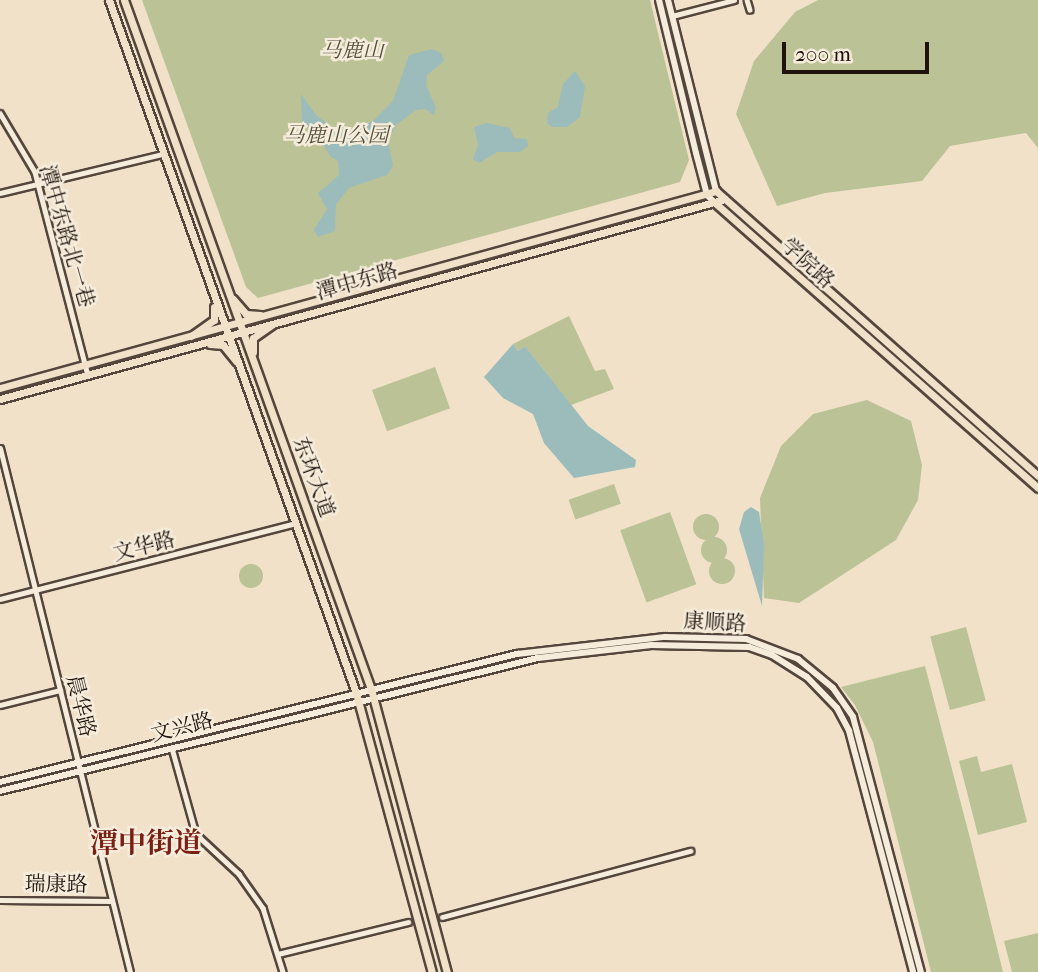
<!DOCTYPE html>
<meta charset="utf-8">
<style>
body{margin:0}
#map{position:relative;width:1038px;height:972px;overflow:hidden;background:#f0e1c8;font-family:"IM FELL French Canon","Noto Serif SC",serif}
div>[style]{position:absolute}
.green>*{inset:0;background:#bbc295;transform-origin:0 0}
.round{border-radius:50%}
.water>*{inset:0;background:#9bbcbb}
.roads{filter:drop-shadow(2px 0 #54463c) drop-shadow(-2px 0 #54463c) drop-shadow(0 2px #54463c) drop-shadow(0 -2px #54463c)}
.minor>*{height:4.5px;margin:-2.25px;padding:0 2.25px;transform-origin:2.25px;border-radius:2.25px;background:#f5ecdb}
.tertiary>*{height:5px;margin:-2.5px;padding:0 2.5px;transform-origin:2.5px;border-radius:2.5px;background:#f5ecdb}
.secondary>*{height:6px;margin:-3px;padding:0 3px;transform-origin:3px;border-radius:3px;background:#f5ecdb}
.primary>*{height:7px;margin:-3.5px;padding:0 3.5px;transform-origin:3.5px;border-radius:3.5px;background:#f0e1c8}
.trunk>*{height:7px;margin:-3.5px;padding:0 3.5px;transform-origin:3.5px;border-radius:3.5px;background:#f0e1c8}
span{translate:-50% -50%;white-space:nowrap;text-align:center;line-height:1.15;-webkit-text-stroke:5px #f5ecdb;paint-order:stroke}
.park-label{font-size:21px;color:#56503d;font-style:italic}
.street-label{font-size:21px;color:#20130d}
.district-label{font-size:28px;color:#7a1f14;font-weight:700}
.scale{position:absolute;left:782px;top:42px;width:147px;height:32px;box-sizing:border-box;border:4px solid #20130d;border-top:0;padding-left:9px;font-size:21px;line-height:24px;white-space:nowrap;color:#20130d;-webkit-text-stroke:5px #f5ecdb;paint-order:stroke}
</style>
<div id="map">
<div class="green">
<div style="clip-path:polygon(142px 0,650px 0,689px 160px,680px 182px,258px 298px,246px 287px)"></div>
<div style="clip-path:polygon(818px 0,1038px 0,1038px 148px,1026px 133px,950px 146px,922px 181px,825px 193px,777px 206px,736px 114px,754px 61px,795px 12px)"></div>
<div style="clip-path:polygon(569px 316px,595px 371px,605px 369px,614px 389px,571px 405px,525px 346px,518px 351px,513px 344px)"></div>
<div style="left:435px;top:367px;width:44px;height:67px;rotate:70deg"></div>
<div style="clip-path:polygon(867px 400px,911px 421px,922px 465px,918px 500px,896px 540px,799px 603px,764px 598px,760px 498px,781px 446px,813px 414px)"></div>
<div style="left:614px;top:484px;width:21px;height:48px;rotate:71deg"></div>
<div style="left:670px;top:512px;width:77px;height:53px;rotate:70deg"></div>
<div class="round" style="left:693px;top:514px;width:26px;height:26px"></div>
<div class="round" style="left:701px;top:537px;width:26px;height:26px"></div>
<div class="round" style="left:709px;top:558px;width:26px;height:26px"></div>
<div class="round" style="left:239px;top:564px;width:24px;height:24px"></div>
<div style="left:966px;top:627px;width:76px;height:37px;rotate:75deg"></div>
<div style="clip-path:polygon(925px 666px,971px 842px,1003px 972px,931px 972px,873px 742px,855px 705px,841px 687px)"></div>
<div style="clip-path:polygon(977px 756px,981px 772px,1012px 764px,1027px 822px,978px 835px,959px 761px)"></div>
<div style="clip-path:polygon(1038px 933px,1038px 972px,1012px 972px,1004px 941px)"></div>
</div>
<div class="water">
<div style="clip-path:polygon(432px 49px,441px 53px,444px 61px,427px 75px,426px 85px,436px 108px,434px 115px,425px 109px,416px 110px,396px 125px,388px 140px,393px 166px,387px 175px,349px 188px,336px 204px,335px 231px,318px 237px,314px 230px,327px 209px,318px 193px,339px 175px,338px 161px,330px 156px,314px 128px,302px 126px,301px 94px,316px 115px,330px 126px,341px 131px,354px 130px,373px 121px,393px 101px,409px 55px)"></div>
<div style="clip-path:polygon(575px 71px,585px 86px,580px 117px,567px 127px,552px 127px,547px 123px,548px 113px,558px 107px,563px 84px)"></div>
<div style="clip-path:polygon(486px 123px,510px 128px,514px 138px,527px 139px,528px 146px,520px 152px,497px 152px,479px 163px,473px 159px,478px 145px,474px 127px)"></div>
<div style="clip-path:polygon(513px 344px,518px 351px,525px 346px,588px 426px,636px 460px,635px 467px,574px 478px,544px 443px,533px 414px,503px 398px,484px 377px)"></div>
<div style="clip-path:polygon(751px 507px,759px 512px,764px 544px,762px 606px,739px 529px,744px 512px)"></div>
</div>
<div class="roads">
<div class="minor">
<div style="left:747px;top:0;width:10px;rotate:73deg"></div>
<div style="left:672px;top:16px;width:64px;rotate:-14.5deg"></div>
<div style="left:0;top:113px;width:69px;rotate:59.3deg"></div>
<div style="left:35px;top:172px;width:210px;rotate:75.4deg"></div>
<div style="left:0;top:193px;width:168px;rotate:-13.5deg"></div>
<div style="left:0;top:599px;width:305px;rotate:-14.4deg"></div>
<div style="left:0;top:705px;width:62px;rotate:-14deg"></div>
<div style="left:172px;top:748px;width:89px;rotate:74.4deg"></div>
<div style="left:196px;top:834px;width:59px;rotate:42.9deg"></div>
<div style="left:239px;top:874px;width:42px;rotate:54.8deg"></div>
<div style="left:263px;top:908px;width:67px;rotate:72.6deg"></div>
<div style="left:0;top:900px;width:112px;rotate:0.5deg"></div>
<div style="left:442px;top:917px;width:257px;rotate:-14.9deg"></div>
<div style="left:278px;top:954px;width:134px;rotate:-13.8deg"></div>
</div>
<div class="tertiary">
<div style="left:0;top:448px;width:540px;rotate:76.07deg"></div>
</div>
<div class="secondary">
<div style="left:659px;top:0;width:157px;rotate:76.4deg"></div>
<div style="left:696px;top:153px;width:43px;rotate:75.3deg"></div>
<div style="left:707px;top:195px;width:10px;rotate:45deg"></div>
<div style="left:668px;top:0;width:197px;rotate:75.9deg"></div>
<div style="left:0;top:782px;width:533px;rotate:-13.91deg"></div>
<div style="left:517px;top:654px;width:149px;rotate:-6.6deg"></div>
<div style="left:665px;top:637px;width:81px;rotate:1.4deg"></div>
<div style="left:746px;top:639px;width:56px;rotate:21deg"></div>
<div style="left:798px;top:659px;width:45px;rotate:39.6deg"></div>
<div style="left:833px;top:688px;width:35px;rotate:55deg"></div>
<div style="left:853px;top:717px;width:264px;rotate:75.1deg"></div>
<div style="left:0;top:791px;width:554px;rotate:-13.89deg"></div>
<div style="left:538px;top:658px;width:114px;rotate:-6.6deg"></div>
<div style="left:651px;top:645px;width:98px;rotate:1.2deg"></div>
<div style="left:749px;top:647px;width:24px;rotate:19deg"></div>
<div style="left:772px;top:655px;width:41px;rotate:32.2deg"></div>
<div style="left:807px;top:677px;width:43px;rotate:45.9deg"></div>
<div style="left:837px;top:708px;width:26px;rotate:62deg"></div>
<div style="left:849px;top:731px;width:249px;rotate:75.1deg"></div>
</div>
<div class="primary">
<div style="left:714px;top:202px;width:432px;rotate:41.4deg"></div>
<div style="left:233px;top:299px;width:20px;rotate:49deg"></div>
<div style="left:246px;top:314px;width:14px;rotate:4deg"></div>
<div style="left:210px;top:344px;width:13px;rotate:4deg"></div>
<div style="left:223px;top:345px;width:21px;rotate:51deg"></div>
<div style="left:0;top:388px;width:743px;rotate:-15.38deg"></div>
<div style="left:716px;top:191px;width:430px;rotate:41.5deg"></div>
<div style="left:0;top:399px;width:752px;rotate:-15.42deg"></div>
</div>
<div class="trunk">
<div style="left:109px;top:0;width:736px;rotate:70.38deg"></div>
<div style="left:356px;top:693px;width:289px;rotate:74.8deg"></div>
<div style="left:124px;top:0;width:732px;rotate:70.28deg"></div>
<div style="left:371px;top:689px;width:293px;rotate:75deg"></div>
<div style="left:191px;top:336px;width:28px;rotate:-35deg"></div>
<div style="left:214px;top:320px;width:13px;rotate:-90deg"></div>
<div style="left:253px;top:352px;width:14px;rotate:-90deg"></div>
<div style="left:253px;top:338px;width:24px;rotate:-35deg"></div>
</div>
</div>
<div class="park-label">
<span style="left:352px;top:50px">马鹿山</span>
<span style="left:336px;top:135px">马鹿山公园</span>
</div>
<div class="street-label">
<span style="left:67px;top:236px;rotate:74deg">潭中东路北一巷</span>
<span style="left:808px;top:263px;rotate:42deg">学院路</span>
<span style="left:357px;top:281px;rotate:-16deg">潭中东路</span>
<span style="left:314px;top:477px;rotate:70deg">东环大道</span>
<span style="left:144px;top:546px;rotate:-14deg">文华路</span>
<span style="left:715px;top:622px;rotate:3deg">康顺路</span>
<span style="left:81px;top:706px;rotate:76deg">晨华路</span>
<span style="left:182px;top:727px;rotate:-14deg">文兴路</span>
<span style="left:56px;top:884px;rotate:1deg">瑞康路</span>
</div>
<div class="district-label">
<span style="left:146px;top:843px">潭中街道</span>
</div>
<div class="scale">200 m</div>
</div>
